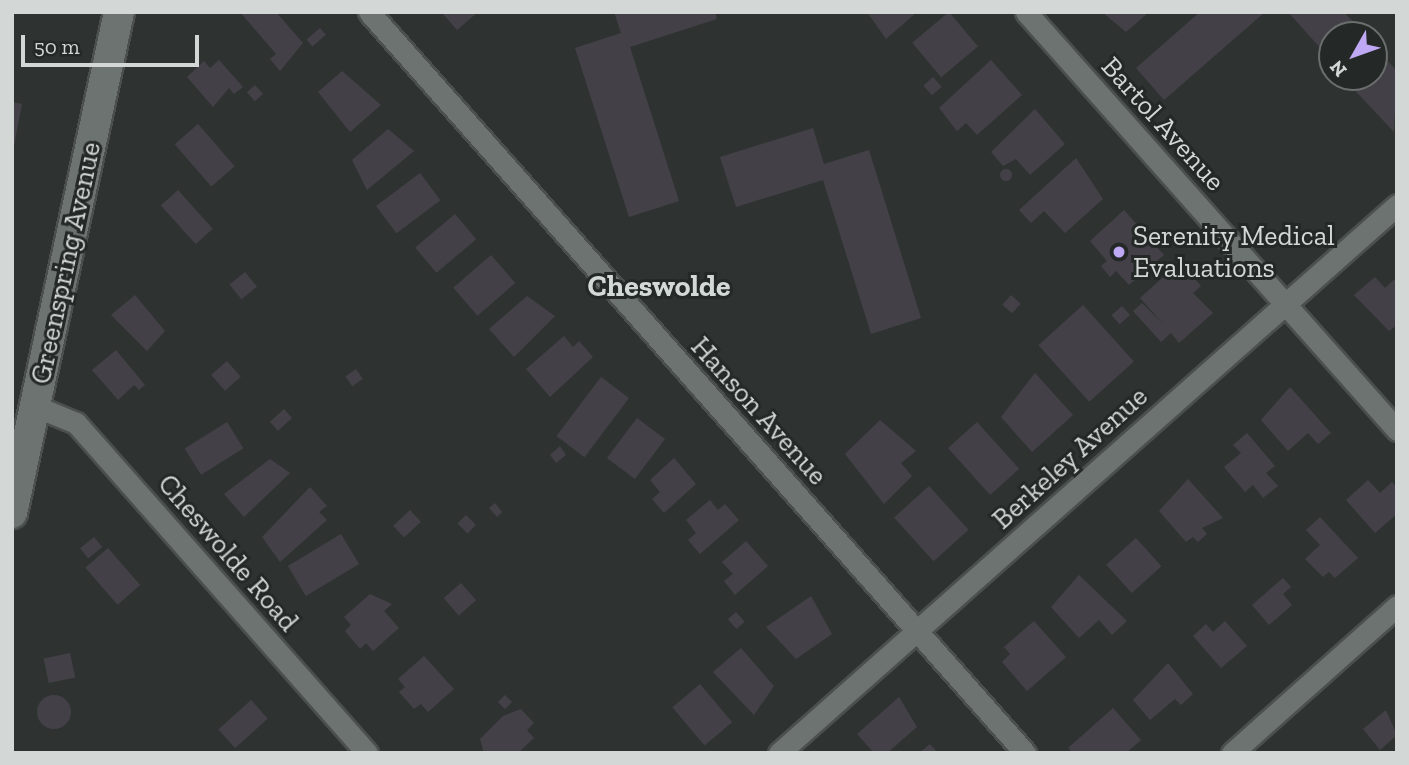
<!DOCTYPE html>
<style>
body{margin:0}
#map{position:relative;width:1409px;height:765px;overflow:hidden;background:#2e3331;font-family:"Zilla Slab",serif}
div>[style]{position:absolute}
.building>*{inset:0;background:#434147;transform-origin:0 0}
.round{border-radius:50%}
.roads{filter:drop-shadow(2px 0 #4b504e) drop-shadow(-2px 0 #4b504e) drop-shadow(0 2px #4b504e) drop-shadow(0 -2px #4b504e)}
.minor>*{height:21px;margin:-10.5px;padding:0 10.5px;transform-origin:10.5px;border-radius:10.5px;background:#6d7370}
.secondary>*{height:30px;margin:-15px;padding:0 15px;transform-origin:15px;border-radius:15px;background:#6d7370}
.dots>*{width:19px;height:19px;translate:-50% -50%;box-sizing:border-box;border:4px solid #242927;border-radius:50%}
span{translate:-50% -50%;white-space:nowrap;text-align:center;line-height:1.15;-webkit-text-stroke:6px #242927;paint-order:stroke}
.street-label{font-size:28px;color:#d3d7d5}
.poi-label{font-size:28px;color:#d3d7d5}
.left{translate:0 -50%;text-align:left}
.neighbourhood-label{font-size:30px;color:#d2d9d6;font-weight:700}
.frame{position:absolute;inset:0;border:14px solid #d3d7d5;pointer-events:none}
.north{position:absolute;left:1318px;top:21px;width:70px;height:70px;box-sizing:border-box;background:#242927;border:2px solid #6a6f6d;border-radius:50%;rotate:230deg;font-size:19px;font-weight:700;line-height:28px;text-align:center;color:#d3d7d5}
.north::after{content:'';display:block;margin:auto;width:24px;height:32px;background:#bfa8f4;clip-path:polygon(50% 0,100% 100%,50% 72%,0 100%)}
.scale{position:absolute;left:21px;top:35px;width:178px;height:32px;box-sizing:border-box;border:4px solid #d3d7d5;border-top:0;padding-left:9px;font-size:21px;line-height:24px;white-space:nowrap;color:#d3d7d5;-webkit-text-stroke:5px #242927;paint-order:stroke}
</style>
<div id="map">
<div class="building">
<div style="clip-path:polygon(240px 12px,276px 12px,303px 43px,280px 71px,270px 59px,276px 54px)"></div>
<div style="clip-path:polygon(478px 12px,457px 30px,443px 14px,445px 12px)"></div>
<div style="clip-path:polygon(614px 12px,715px 12px,717px 19px,630px 47px,679px 201px,629px 217px,575px 48px,621px 33px)"></div>
<div style="clip-path:polygon(867px 12px,917px 12px,886px 39px)"></div>
<div style="left:949px;top:12px;width:45px;height:48px;rotate:50deg"></div>
<div style="clip-path:polygon(1102px 12px,1149px 12px,1126px 32px)"></div>
<div style="clip-path:polygon(1200px 12px,1265px 12px,1164px 100px,1136px 68px)"></div>
<div style="clip-path:polygon(1288px 12px,1344px 12px,1365px 35px,1332px 35px,1332px 61px)"></div>
<div style="left:320px;top:28px;width:9px;height:18px;rotate:49deg"></div>
<div style="clip-path:polygon(1374px 46px,1397px 71px,1394px 132px,1346px 81px,1374px 77px)"></div>
<div style="clip-path:polygon(219px 60px,243px 87px,234px 94px,229px 88px,213px 107px,187px 77px,204px 61px,210px 68px)"></div>
<div style="clip-path:polygon(991px 60px,1022px 95px,977px 135px,966px 123px,957px 131px,939px 108px)"></div>
<div style="clip-path:polygon(342px 71px,381px 105px,350px 132px,318px 92px)"></div>
<div style="left:933px;top:77px;width:13px;height:13px;rotate:48deg"></div>
<div style="left:255px;top:85px;width:12px;height:11px;rotate:48deg"></div>
<div style="clip-path:polygon(12px 102px,22px 104px,14px 146px,12px 146px)"></div>
<div style="clip-path:polygon(1035px 109px,1065px 144px,1030px 175px,1016px 159px,1003px 166px,991px 152px)"></div>
<div style="left:198px;top:124px;width:56px;height:31px;rotate:49deg"></div>
<div style="clip-path:polygon(813px 128px,824px 164px,869px 150px,921px 318px,871px 334px,823px 180px,736px 207px,720px 157px)"></div>
<div style="clip-path:polygon(388px 129px,414px 151px,367px 190px,352px 160px)"></div>
<div style="clip-path:polygon(1076px 158px,1103px 199px,1065px 233px,1044px 211px,1031px 223px,1019px 210px)"></div>
<div class="round" style="left:1000px;top:169px;width:12px;height:12px"></div>
<div style="left:420px;top:173px;width:34px;height:55px;rotate:53deg"></div>
<div style="left:178px;top:190px;width:52px;height:23px;rotate:48deg"></div>
<div style="clip-path:polygon(1124px 210px,1164px 255px,1129px 285px,1116px 271px,1110px 277px,1101px 266px,1107px 261px,1090px 241px)"></div>
<div style="left:455px;top:214px;width:33px;height:52px;rotate:50deg"></div>
<div style="left:491px;top:255px;width:37px;height:50px;rotate:49deg"></div>
<div style="clip-path:polygon(1180px 262px,1201px 286px,1193px 293px,1213px 313px,1179px 343px,1171px 333px,1161px 342px,1133px 311px,1142px 303px,1164px 325px,1140px 298px)"></div>
<div style="left:245px;top:272px;width:19px;height:20px;rotate:51deg"></div>
<div style="clip-path:polygon(1375px 277px,1385px 288px,1397px 277px,1397px 325px,1389px 331px,1354px 295px)"></div>
<div style="clip-path:polygon(135px 295px,165px 331px,147px 351px,111px 315px)"></div>
<div style="left:1011px;top:295px;width:13px;height:13px;rotate:42deg"></div>
<div style="clip-path:polygon(527px 296px,555px 316px,514px 357px,489px 329px)"></div>
<div style="left:1083px;top:305px;width:76px;height:60px;rotate:48deg"></div>
<div style="left:1122px;top:306px;width:12px;height:14px;rotate:48deg"></div>
<div style="clip-path:polygon(564px 336px,573px 347px,579px 341px,593px 357px,550px 397px,526px 369px)"></div>
<div style="clip-path:polygon(116px 350px,145px 385px,139px 390px,134px 385px,118px 400px,92px 370px)"></div>
<div style="left:227px;top:361px;width:21px;height:21px;rotate:49deg"></div>
<div style="left:356px;top:369px;width:12px;height:13px;rotate:55deg"></div>
<div style="clip-path:polygon(1035px 373px,1073px 415px,1032px 452px,1001px 417px)"></div>
<div style="left:601px;top:377px;width:35px;height:74px;rotate:37deg"></div>
<div style="clip-path:polygon(1290px 387px,1331px 433px,1318px 444px,1308px 433px,1288px 451px,1261px 420px)"></div>
<div style="left:284px;top:409px;width:12px;height:19px;rotate:48deg"></div>
<div style="left:637px;top:418px;width:35px;height:50px;rotate:37deg"></div>
<div style="clip-path:polygon(880px 420px,916px 451px,901px 463px,912px 476px,884px 504px,845px 454px)"></div>
<div style="left:227px;top:422px;width:31px;height:50px;rotate:58deg"></div>
<div style="left:977px;top:422px;width:63px;height:39px;rotate:48deg"></div>
<div style="clip-path:polygon(1247px 433px,1275px 466px,1266px 473px,1278px 486px,1263px 498px,1253px 485px,1245px 492px,1224px 467px,1241px 453px,1233px 445px)"></div>
<div style="clip-path:polygon(560px 446px,566px 455px,556px 463px,550px 455px)"></div>
<div style="clip-path:polygon(674px 458px,696px 484px,664px 513px,652px 499px,660px 492px,650px 480px)"></div>
<div style="clip-path:polygon(270px 459px,290px 473px,244px 517px,224px 494px)"></div>
<div style="clip-path:polygon(1188px 479px,1223px 518px,1202px 528px,1207px 534px,1198px 542px,1193px 537px,1186px 542px,1159px 511px)"></div>
<div style="clip-path:polygon(1368px 480px,1380px 493px,1392px 482px,1397px 488px,1397px 514px,1375px 533px,1346px 500px)"></div>
<div style="left:929px;top:486px;width:59px;height:47px;rotate:48deg"></div>
<div style="clip-path:polygon(310px 487px,327px 506px,319px 512px,327px 520px,280px 562px,262px 537px)"></div>
<div style="clip-path:polygon(710px 500px,718px 510px,725px 504px,739px 520px,700px 554px,688px 540px,696px 533px,686px 520px)"></div>
<div style="clip-path:polygon(495px 503px,502px 512px,497px 517px,489px 508px)"></div>
<div style="left:410px;top:510px;width:16px;height:23px;rotate:47deg"></div>
<div style="left:466px;top:515px;width:14px;height:12px;rotate:45deg"></div>
<div style="clip-path:polygon(1320px 517px,1358px 558px,1335px 578px,1329px 572px,1323px 577px,1305px 559px,1320px 545px,1306px 530px)"></div>
<div style="left:341px;top:534px;width:35px;height:62px;rotate:59deg"></div>
<div style="left:94px;top:537px;width:13px;height:18px;rotate:51deg"></div>
<div style="left:1136px;top:538px;width:38px;height:40px;rotate:48deg"></div>
<div style="clip-path:polygon(746px 541px,768px 566px,735px 595px,724px 581px,733px 574px,722px 562px)"></div>
<div style="left:108px;top:548px;width:49px;height:30px;rotate:49deg"></div>
<div style="clip-path:polygon(1079px 575px,1127px 621px,1112px 635px,1099px 620px,1079px 638px,1051px 607px)"></div>
<div style="clip-path:polygon(1283px 578px,1291px 587px,1283px 594px,1292px 605px,1269px 625px,1252px 605px)"></div>
<div style="left:461px;top:583px;width:23px;height:23px;rotate:49deg"></div>
<div style="clip-path:polygon(370px 594px,392px 604px,384px 611px,399px 628px,373px 651px,366px 643px,360px 649px,345px 631px,351px 625px,344px 617px)"></div>
<div style="clip-path:polygon(811px 596px,832px 634px,796px 659px,766px 627px)"></div>
<div style="left:736px;top:612px;width:13px;height:11px;rotate:48deg"></div>
<div style="clip-path:polygon(1034px 621px,1066px 657px,1027px 691px,1002px 662px,1010px 654px,1004px 647px)"></div>
<div style="clip-path:polygon(1225px 621px,1247px 646px,1221px 668px,1193px 636px,1206px 624px,1213px 632px)"></div>
<div style="clip-path:polygon(741px 648px,774px 686px,754px 715px,713px 672px)"></div>
<div style="left:70px;top:653px;width:25px;height:27px;rotate:78deg"></div>
<div style="clip-path:polygon(424px 656px,454px 689px,428px 712px,421px 704px,414px 709px,399px 692px,405px 687px,398px 679px)"></div>
<div style="clip-path:polygon(1168px 663px,1193px 694px,1181px 705px,1175px 699px,1150px 720px,1133px 700px)"></div>
<div style="left:700px;top:684px;width:50px;height:36px;rotate:50deg"></div>
<div class="round" style="left:37px;top:695px;width:34px;height:34px"></div>
<div style="left:505px;top:695px;width:10px;height:10px;rotate:45deg"></div>
<div style="clip-path:polygon(899px 697px,917px 727px,887px 753px,874px 753px,857px 734px)"></div>
<div style="left:251px;top:700px;width:25px;height:44px;rotate:48deg"></div>
<div style="clip-path:polygon(1113px 708px,1141px 740px,1126px 753px,1073px 753px,1068px 748px)"></div>
<div style="clip-path:polygon(521px 709px,534px 723px,527px 730px,534px 738px,518px 753px,484px 753px,480px 739px,503px 716px)"></div>
<div style="clip-path:polygon(1386px 710px,1397px 735px,1380px 750px,1363px 729px)"></div>
<div style="clip-path:polygon(930px 744px,938px 753px,919px 753px)"></div>
</div>
<div class="roads">
<div class="minor">
<div style="left:369px;top:12px;width:990px;rotate:48.48deg"></div>
<div style="left:1026px;top:12px;width:559px;rotate:48.41deg"></div>
<div style="left:35px;top:406px;width:44px;rotate:22.5deg"></div>
<div style="left:76px;top:423px;width:440px;rotate:48.6deg"></div>
<div style="left:779px;top:753px;width:826px;rotate:-41.56deg"></div>
<div style="left:1232px;top:753px;width:221px;rotate:-41.7deg"></div>
</div>
<div class="secondary">
<div style="left:12px;top:513px;width:512px;rotate:-77.94deg"></div>
</div>
</div>
<div class="dots">
<div style="left:1119px;top:252px;background:#bfa8f4"></div>
</div>
<div class="street-label">
<span style="left:1163px;top:124px;rotate:48deg">Bartol Avenue</span>
<span style="left:66px;top:263px;rotate:-78deg">Greenspring Avenue</span>
<span style="left:759px;top:411px;rotate:48deg">Hanson Avenue</span>
<span style="left:1070px;top:458px;rotate:-42deg">Berkeley Avenue</span>
<span style="left:228px;top:553px;rotate:49deg">Cheswolde Road</span>
</div>
<div class="poi-label">
<span class="left" style="left:1133px;top:252px">Serenity Medical<br>Evaluations</span>
</div>
<div class="neighbourhood-label">
<span style="left:659px;top:286px">Cheswolde</span>
</div>
<div class="frame"></div>
<div class="north">N</div>
<div class="scale">50 m</div>
</div>
